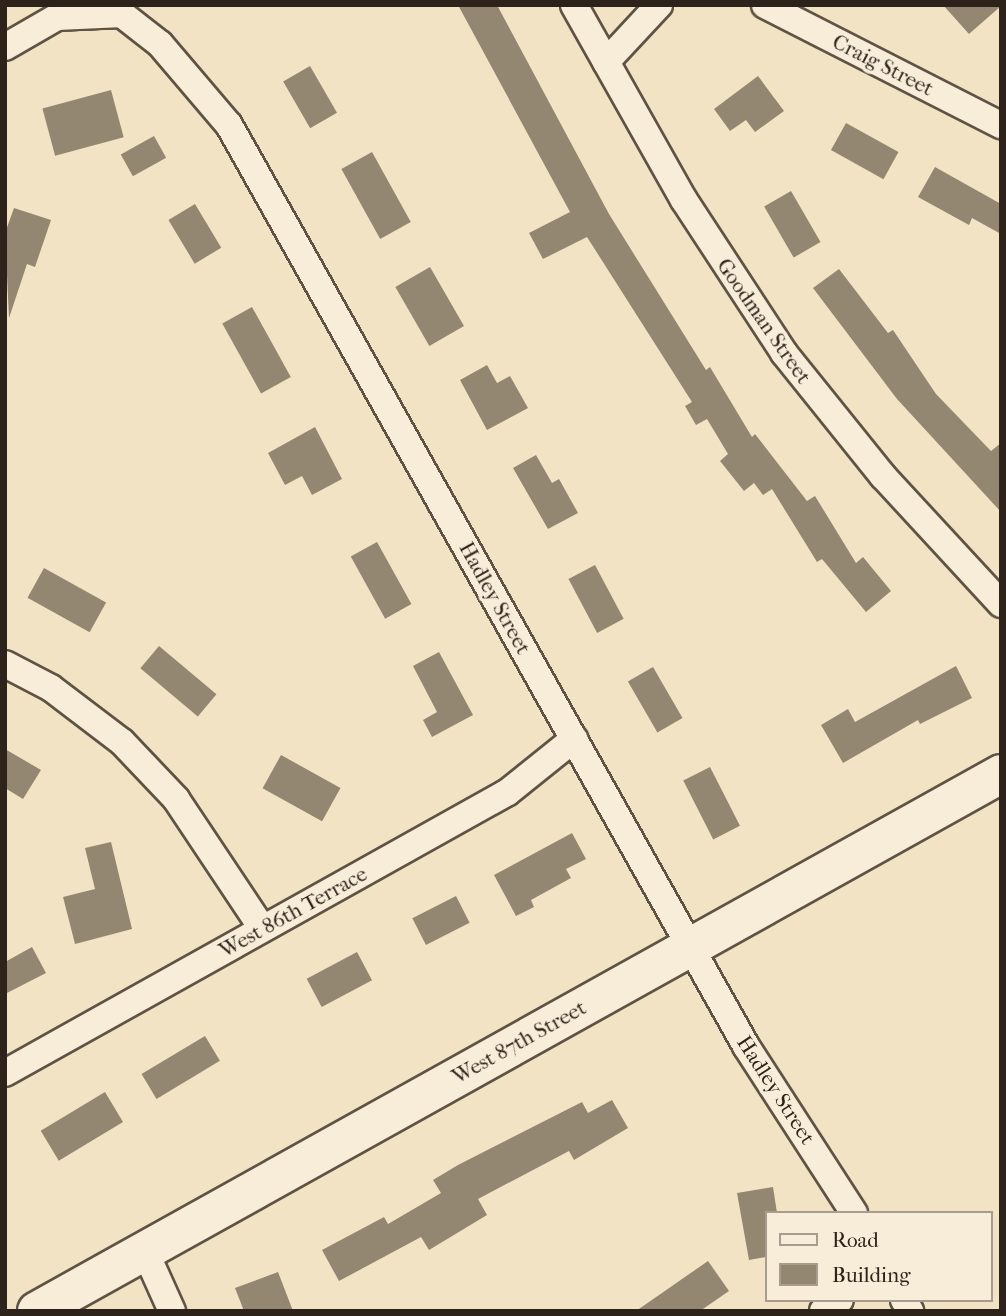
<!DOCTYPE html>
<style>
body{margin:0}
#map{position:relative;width:1006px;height:1316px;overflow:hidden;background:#f2e3c4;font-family:"IM FELL French Canon",serif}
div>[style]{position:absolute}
.building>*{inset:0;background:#948772;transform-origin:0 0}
.roads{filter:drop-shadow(2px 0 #5f5344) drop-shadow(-2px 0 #5f5344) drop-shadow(0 2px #5f5344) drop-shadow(0 -2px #5f5344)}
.street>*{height:26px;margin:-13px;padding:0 13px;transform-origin:13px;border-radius:13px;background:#f7edd9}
.secondary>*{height:38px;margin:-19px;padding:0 19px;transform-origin:19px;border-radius:19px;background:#f7edd9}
span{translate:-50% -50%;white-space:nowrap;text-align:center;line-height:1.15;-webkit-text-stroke:7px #f7edd9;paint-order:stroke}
.street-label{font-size:21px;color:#2e231a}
.frame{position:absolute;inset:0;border:7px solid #2e231a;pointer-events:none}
.legend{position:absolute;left:765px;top:1211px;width:228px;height:91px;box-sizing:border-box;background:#f7edd9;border:2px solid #a79c8d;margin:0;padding:9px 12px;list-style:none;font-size:21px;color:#2e231a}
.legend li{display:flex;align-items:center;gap:14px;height:35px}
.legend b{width:35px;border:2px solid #a79c8d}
</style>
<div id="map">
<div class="building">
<div style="clip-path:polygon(458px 5px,497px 5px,609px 214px,706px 370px,710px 367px,752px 437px,755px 434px,807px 501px,815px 496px,856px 563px,863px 557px,891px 591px,866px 612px,822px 559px,817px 562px,772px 489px,763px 495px,754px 483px,744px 491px,720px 461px,728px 454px,707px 419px,696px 425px,685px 406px,692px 402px,587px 237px,543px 259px,529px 233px,570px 212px)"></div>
<div style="clip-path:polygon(943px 5px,1001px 5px,1001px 6px,969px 34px)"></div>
<div style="left:310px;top:66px;width:54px;height:31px;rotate:60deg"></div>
<div style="clip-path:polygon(758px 76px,784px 111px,755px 132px,746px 120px,730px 131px,714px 109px)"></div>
<div style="left:111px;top:90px;width:49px;height:71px;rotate:75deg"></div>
<div style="left:846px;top:123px;width:60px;height:31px;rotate:29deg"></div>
<div style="left:154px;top:136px;width:25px;height:38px;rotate:61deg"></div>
<div style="left:372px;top:152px;width:80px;height:35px;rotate:61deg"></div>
<div style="clip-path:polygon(935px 167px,1001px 204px,1001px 234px,972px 218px,969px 225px,918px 197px)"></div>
<div style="left:791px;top:191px;width:59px;height:31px;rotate:60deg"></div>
<div style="left:195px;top:204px;width:51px;height:31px;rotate:59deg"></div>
<div style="clip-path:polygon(14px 208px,51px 220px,35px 267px,27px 264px,9px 318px,5px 233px)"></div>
<div style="left:430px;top:267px;width:68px;height:40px;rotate:60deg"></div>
<div style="clip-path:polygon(839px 269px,888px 333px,893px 330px,936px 394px,991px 451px,1001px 443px,1001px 512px,897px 399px,813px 288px)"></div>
<div style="left:252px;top:307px;width:80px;height:34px;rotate:61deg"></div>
<div style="clip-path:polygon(487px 365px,497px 383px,510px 376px,528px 408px,487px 430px,460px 380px)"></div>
<div style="clip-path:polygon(315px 427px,342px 479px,312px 495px,302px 476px,285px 485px,268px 453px)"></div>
<div style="clip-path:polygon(536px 455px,552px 483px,559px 479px,578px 513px,548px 529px,513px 468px)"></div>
<div style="left:377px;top:542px;width:71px;height:30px;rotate:61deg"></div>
<div style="left:595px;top:565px;width:61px;height:30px;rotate:62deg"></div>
<div style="left:44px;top:568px;width:71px;height:34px;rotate:29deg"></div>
<div style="left:159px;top:646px;width:75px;height:29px;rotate:40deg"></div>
<div style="clip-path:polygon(439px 652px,473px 715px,432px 737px,423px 720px,437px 712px,413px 666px)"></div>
<div style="clip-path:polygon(956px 666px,972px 698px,920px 724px,918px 720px,843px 763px,821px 725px,848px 709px,855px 722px)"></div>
<div style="left:653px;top:667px;width:59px;height:29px;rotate:60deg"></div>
<div style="clip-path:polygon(5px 749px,41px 770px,23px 799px,5px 788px)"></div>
<div style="left:281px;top:755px;width:68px;height:38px;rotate:29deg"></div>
<div style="left:710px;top:767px;width:66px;height:30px;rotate:63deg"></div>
<div style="clip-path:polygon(572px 833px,586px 859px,566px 869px,571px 878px,531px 900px,534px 907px,516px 916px,494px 875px)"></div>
<div style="clip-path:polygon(111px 842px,132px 929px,75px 944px,63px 897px,95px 889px,85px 848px)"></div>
<div style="left:456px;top:896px;width:30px;height:49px;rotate:63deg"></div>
<div style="clip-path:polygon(32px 947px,46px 973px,5px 994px,5px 962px)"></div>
<div style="left:357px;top:952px;width:32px;height:57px;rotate:62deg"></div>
<div style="left:205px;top:1036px;width:29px;height:74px;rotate:59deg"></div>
<div style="left:105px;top:1092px;width:35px;height:75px;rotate:59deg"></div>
<div style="clip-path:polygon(612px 1100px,628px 1128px,574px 1160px,569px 1151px,478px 1199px,487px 1215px,429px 1250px,421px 1237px,339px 1281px,322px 1250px,384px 1217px,388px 1224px,441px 1193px,433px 1180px,458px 1165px,582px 1102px,588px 1113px)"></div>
<div style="clip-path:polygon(773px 1187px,777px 1213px,766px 1213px,766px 1257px,749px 1260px,737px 1193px)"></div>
<div style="clip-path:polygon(708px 1261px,729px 1291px,700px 1311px,636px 1311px)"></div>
<div style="clip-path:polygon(278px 1272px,293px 1311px,244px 1311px,235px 1288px)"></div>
</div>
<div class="roads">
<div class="street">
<div style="left:110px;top:5px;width:63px;rotate:38deg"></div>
<div style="left:160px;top:44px;width:106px;rotate:49.6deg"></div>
<div style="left:229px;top:125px;width:1056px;rotate:60.69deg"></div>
<div style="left:746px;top:1046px;width:199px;rotate:57.1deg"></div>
<div style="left:574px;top:5px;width:224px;rotate:60.6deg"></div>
<div style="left:684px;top:200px;width:183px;rotate:56.8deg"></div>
<div style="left:784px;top:353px;width:158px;rotate:51.2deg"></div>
<div style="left:883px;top:476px;width:174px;rotate:47.3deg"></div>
<div style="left:765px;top:5px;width:265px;rotate:27deg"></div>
<div style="left:5px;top:47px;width:60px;rotate:-30deg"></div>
<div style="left:57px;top:17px;width:66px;rotate:-2.6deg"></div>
<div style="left:606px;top:62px;width:78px;rotate:-47.1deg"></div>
<div style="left:5px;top:664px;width:52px;rotate:27.6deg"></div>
<div style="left:51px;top:688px;width:89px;rotate:37.3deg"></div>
<div style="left:122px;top:742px;width:79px;rotate:46.5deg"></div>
<div style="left:176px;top:799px;width:155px;rotate:56.3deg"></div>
<div style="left:5px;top:1073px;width:576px;rotate:-29.19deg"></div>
<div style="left:508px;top:792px;width:85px;rotate:-38.8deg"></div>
<div style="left:145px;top:1251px;width:66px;rotate:65.8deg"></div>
<div style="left:904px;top:1300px;width:13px;rotate:61deg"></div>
<div style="left:823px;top:1311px;width:20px;rotate:-33deg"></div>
</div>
<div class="secondary">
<div style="left:37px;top:1311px;width:1103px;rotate:-29.12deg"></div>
</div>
</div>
<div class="street-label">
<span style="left:883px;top:65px;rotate:27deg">Craig Street</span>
<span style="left:764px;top:321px;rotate:55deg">Goodman Street</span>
<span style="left:495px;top:598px;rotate:61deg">Hadley Street</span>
<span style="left:293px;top:912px;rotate:-29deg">West 86th Terrace</span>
<span style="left:519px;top:1042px;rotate:-29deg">West 87th Street</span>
<span style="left:776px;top:1090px;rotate:57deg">Hadley Street</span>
</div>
<div class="frame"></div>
<ul class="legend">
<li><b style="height:9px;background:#f7edd9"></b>Road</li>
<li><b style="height:19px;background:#948772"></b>Building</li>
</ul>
</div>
